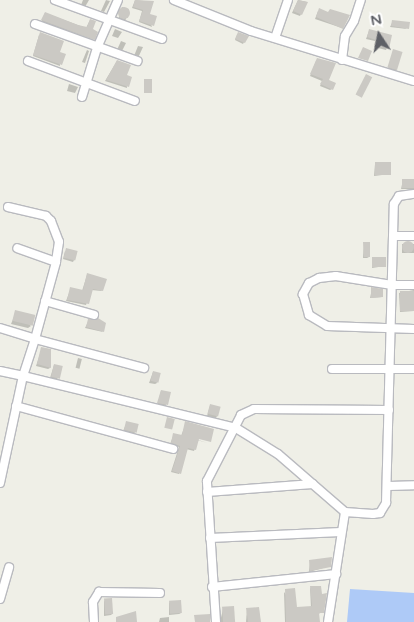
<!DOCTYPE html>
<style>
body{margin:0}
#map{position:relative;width:414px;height:622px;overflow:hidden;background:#efefe7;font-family:"Varela Round",sans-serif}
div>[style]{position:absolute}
.water>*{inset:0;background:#aecaf7}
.shadow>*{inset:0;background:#0003;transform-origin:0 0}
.building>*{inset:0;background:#cbc9c4;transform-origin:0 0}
.round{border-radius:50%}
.roads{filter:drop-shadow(1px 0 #b9babf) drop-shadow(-1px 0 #b9babf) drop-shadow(0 1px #b9babf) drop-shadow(0 -1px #b9babf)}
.minor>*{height:8px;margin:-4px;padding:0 4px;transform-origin:4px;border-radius:4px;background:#fff}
span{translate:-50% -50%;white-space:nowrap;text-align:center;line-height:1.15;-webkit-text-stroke:4.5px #fff;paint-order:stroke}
.north{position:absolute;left:354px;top:10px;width:50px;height:50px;-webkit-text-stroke:4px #fff;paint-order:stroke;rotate:349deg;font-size:14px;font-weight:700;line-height:20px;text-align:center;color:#5e6066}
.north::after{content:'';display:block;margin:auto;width:18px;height:22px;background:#5e6066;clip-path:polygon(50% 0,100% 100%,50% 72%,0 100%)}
</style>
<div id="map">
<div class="water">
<div style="clip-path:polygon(350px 589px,414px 593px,414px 622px,347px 622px)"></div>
</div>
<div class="shadow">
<div style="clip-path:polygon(83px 0,89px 0,85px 7px,81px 5px)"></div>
<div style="clip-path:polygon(106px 0,110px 1px,104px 12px,101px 11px)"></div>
<div style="clip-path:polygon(135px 0,152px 2px,148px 14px,152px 27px,139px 22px,142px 11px,132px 8px)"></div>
<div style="clip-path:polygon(298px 0,307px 2px,300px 16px,292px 13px)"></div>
<div style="left:122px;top:7px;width:7px;height:12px;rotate:16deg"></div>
<div style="clip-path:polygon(318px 11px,342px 28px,315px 19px)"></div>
<div style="clip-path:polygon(45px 13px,86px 28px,90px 20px,93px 39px,41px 22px)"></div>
<div style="clip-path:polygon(393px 21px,407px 29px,390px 27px)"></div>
<div style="clip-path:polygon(115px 29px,122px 32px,118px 38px,112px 36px)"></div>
<div style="clip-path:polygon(369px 31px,387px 48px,386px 50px,374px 47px,375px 41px,366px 39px)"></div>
<div style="clip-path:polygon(39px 35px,59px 53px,60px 66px,33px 56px)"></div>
<div style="clip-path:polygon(237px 35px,244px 42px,243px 44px,235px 40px)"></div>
<div style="clip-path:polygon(121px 41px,126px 43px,122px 51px,117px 50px)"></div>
<div style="clip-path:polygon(138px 46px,143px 47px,138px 58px,134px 56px)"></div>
<div style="clip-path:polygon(87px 50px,89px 51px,85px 63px,82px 62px)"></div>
<div style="clip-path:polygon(393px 51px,397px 69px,395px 71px,388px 69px)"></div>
<div style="clip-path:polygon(117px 61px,126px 76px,127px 88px,105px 81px)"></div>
<div style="clip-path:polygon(316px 61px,332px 89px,330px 90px,320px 86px,322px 81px,310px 76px)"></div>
<div style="clip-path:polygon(69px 84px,78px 87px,75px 93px,67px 91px)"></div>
<div style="clip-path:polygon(375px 164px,390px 174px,374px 176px)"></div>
<div style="clip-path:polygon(403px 180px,414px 180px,414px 189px,401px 189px)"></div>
<div style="clip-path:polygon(364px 243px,369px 257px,367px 258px,363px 258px)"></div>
<div style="left:402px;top:244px;width:12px;height:9px"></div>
<div style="clip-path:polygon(65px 251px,74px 260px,73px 262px,63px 259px)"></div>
<div style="clip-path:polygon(373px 259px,385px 266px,372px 268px)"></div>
<div style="clip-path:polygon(87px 275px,102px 291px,91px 290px,86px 305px,66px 301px,71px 288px,82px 291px)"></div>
<div style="clip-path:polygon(372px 289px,382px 297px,370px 298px)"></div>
<div style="clip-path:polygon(414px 290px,414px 311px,400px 312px,399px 293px)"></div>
<div style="clip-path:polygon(16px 312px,31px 326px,28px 328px,11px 324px)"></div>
<div style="clip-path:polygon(89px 320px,103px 332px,85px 328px)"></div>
<div style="clip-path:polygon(42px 348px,50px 368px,48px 369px,36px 366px)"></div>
<div style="left:78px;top:358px;width:4px;height:10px;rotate:14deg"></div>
<div style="clip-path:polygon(54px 365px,58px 378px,56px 380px,50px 378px)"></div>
<div style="clip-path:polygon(153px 372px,157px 383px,155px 384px,149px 383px)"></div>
<div style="left:161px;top:391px;width:8px;height:14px;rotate:14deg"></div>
<div style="clip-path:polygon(210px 406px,217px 416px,216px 418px,207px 416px)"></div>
<div style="clip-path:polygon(127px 422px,135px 432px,134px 434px,123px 431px)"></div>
<div style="clip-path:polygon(186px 423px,193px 439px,208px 443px,198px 440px,194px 451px,186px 449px,179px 474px,171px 472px,179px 447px,170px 444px,174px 434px,181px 436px)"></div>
<div style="clip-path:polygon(310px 561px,330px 566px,309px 572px)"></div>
<div style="clip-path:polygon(310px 587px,323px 612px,318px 614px,319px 622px,285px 622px,284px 592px,296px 608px,311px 608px)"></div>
<div style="clip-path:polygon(104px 600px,112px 614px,111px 615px,104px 616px)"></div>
<div style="clip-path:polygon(169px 602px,181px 613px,179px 614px,169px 615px)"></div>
<div style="clip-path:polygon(223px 609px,233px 622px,220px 622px)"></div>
<div style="clip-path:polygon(247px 609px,259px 622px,246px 622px)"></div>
<div style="clip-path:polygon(169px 617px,169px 622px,159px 622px,160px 618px)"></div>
</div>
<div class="building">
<div style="clip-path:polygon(135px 0,154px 1px,150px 14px,157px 16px,154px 26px,139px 21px,143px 10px,133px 7px)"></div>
<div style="clip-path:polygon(298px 0,308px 2px,302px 15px,293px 11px)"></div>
<div class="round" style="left:118px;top:7px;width:12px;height:12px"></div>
<div style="clip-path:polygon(319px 8px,328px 12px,330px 9px,350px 15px,343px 29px,316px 17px)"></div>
<div style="clip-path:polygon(45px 12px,78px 25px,87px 27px,90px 19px,96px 21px,93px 29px,98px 32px,95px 40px,41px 20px)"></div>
<div style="clip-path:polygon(392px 20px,410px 22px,409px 29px,391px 26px)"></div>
<div style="clip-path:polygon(369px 29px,392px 35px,389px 49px,375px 45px,376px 40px,367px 37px)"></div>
<div style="clip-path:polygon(40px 32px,64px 41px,60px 52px,66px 54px,62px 65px,33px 55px)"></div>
<div style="clip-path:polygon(238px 32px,249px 36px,245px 43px,235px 39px)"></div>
<div style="clip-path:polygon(363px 47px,372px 51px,368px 61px,358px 58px)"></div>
<div style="left:393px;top:49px;width:10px;height:19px;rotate:17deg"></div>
<div style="clip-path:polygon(317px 58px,336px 63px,329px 80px,336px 83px,333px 90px,320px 84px,323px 79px,310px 74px)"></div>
<div style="clip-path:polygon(117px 60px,131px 65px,127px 75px,132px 77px,129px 87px,106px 80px)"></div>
<div style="left:366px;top:74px;width:7px;height:23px;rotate:27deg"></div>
<div style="left:144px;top:79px;width:8px;height:14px"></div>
<div style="left:375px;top:162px;width:16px;height:13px"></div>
<div style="left:402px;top:179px;width:12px;height:9px"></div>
<div class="round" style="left:402px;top:241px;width:12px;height:12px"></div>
<div style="clip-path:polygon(363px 242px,370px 242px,370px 257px,364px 257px)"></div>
<div style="left:66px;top:248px;width:12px;height:10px;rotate:14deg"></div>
<div style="left:372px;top:257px;width:14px;height:10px"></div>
<div style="clip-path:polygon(87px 273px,107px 279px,103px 291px,93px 289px,89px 304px,67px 300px,70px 287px,83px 290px)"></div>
<div style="clip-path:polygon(371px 287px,383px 289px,383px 297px,371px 298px)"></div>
<div style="left:400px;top:291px;width:14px;height:20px"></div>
<div style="left:15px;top:310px;width:21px;height:11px;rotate:14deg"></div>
<div style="clip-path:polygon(98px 318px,106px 323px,104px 332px,86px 327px,88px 319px)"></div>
<div style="clip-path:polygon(41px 347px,51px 349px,51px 368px,37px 364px)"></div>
<div style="left:54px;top:364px;width:9px;height:13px;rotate:13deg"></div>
<div style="left:153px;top:371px;width:8px;height:10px;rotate:14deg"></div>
<div style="clip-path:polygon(161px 390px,171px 392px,168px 405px,157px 403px)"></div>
<div style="left:210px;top:404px;width:11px;height:10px;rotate:15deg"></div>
<div style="left:167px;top:417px;width:8px;height:11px;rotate:14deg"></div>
<div style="left:126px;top:421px;width:13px;height:9px;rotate:13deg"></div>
<div style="clip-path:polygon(185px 421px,214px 429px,211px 442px,199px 439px,196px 450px,188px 448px,181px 474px,172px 471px,180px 446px,171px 443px,173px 433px,182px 435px)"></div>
<div style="clip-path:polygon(332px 557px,331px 567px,310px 571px,309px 560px)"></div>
<div style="clip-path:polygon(310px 586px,321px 586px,322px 594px,327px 593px,324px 613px,319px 613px,320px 622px,286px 622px,285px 589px,295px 588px,297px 607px,312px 606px)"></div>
<div style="left:112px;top:598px;width:16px;height:8px;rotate:86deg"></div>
<div style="left:181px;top:600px;width:13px;height:12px;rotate:86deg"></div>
<div style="left:234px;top:606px;width:16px;height:12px;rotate:86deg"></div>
<div style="clip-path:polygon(259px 607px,261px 622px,248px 622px,246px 608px)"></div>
<div style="clip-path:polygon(136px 611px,137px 622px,116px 622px,116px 617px)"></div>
<div style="clip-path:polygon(210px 614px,210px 622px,195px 622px,194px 615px)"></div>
</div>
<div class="roads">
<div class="minor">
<div style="left:55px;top:0;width:114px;rotate:20deg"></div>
<div style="left:174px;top:0;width:83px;rotate:21.9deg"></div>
<div style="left:251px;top:31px;width:170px;rotate:17.1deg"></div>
<div style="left:35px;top:24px;width:109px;rotate:19.9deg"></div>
<div style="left:275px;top:38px;width:40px;rotate:-71.1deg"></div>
<div style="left:342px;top:60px;width:24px;rotate:-83deg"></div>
<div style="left:345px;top:36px;width:17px;rotate:-59deg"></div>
<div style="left:354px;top:21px;width:22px;rotate:-72deg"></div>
<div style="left:28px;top:61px;width:114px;rotate:20.5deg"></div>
<div style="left:82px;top:97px;width:51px;rotate:-73deg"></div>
<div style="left:97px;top:48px;width:52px;rotate:-66.4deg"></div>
<div style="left:8px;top:207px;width:39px;rotate:13deg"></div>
<div style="left:46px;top:216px;width:7px;rotate:45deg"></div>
<div style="left:51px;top:221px;width:22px;rotate:69deg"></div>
<div style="left:59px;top:242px;width:20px;rotate:99deg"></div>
<div style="left:393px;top:236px;width:21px"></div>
<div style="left:414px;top:285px;width:22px;rotate:180deg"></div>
<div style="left:392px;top:285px;width:57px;rotate:-170.9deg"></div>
<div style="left:336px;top:276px;width:17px;rotate:173deg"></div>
<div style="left:319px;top:278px;width:11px;rotate:153deg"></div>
<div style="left:309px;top:283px;width:13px;rotate:119deg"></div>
<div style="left:303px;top:294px;width:22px;rotate:74deg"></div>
<div style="left:309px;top:315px;width:21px;rotate:31deg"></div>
<div style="left:327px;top:326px;width:87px;rotate:2deg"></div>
<div style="left:45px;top:301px;width:51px;rotate:15.9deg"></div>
<div style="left:0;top:328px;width:37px;rotate:17deg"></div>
<div style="left:35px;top:339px;width:80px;rotate:-74.7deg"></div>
<div style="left:56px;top:262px;width:41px;rotate:-160.3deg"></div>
<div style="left:332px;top:369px;width:82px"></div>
<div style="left:0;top:371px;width:24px;rotate:12deg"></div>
<div style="left:23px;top:376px;width:39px;rotate:-72deg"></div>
<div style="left:35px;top:339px;width:113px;rotate:14.9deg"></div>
<div style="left:16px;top:406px;width:163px;rotate:15.3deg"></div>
<div style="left:0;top:483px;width:109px;rotate:-77.9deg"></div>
<div style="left:23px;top:376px;width:219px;rotate:13.7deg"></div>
<div style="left:236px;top:428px;width:49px;rotate:31.8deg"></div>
<div style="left:278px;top:454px;width:89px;rotate:40.9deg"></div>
<div style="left:389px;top:486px;width:25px;rotate:-2deg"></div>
<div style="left:207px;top:492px;width:106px;rotate:-4.3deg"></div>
<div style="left:210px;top:538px;width:131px;rotate:-2.6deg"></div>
<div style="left:212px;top:587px;width:125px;rotate:-6deg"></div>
<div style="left:0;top:599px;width:33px;rotate:-74deg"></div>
<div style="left:94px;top:622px;width:20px;rotate:-93deg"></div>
<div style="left:93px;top:602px;width:12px;rotate:-59deg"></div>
<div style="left:99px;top:592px;width:61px;rotate:0.9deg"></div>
<div style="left:216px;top:622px;width:141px;rotate:-93.7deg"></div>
<div style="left:207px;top:481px;width:74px;rotate:-62.7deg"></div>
<div style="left:241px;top:415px;width:14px;rotate:-25deg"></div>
<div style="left:254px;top:409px;width:135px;rotate:0.4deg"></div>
<div style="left:328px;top:622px;width:111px;rotate:-81.2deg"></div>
<div style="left:345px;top:512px;width:28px;rotate:4deg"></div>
<div style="left:373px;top:514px;width:7px;rotate:-8deg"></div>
<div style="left:380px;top:513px;width:12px;rotate:-59deg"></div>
<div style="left:386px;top:503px;width:299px;rotate:-88.5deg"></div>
<div style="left:394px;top:204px;width:9px;rotate:-58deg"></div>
<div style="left:399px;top:196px;width:15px;rotate:-8deg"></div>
</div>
</div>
<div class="north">N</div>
</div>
